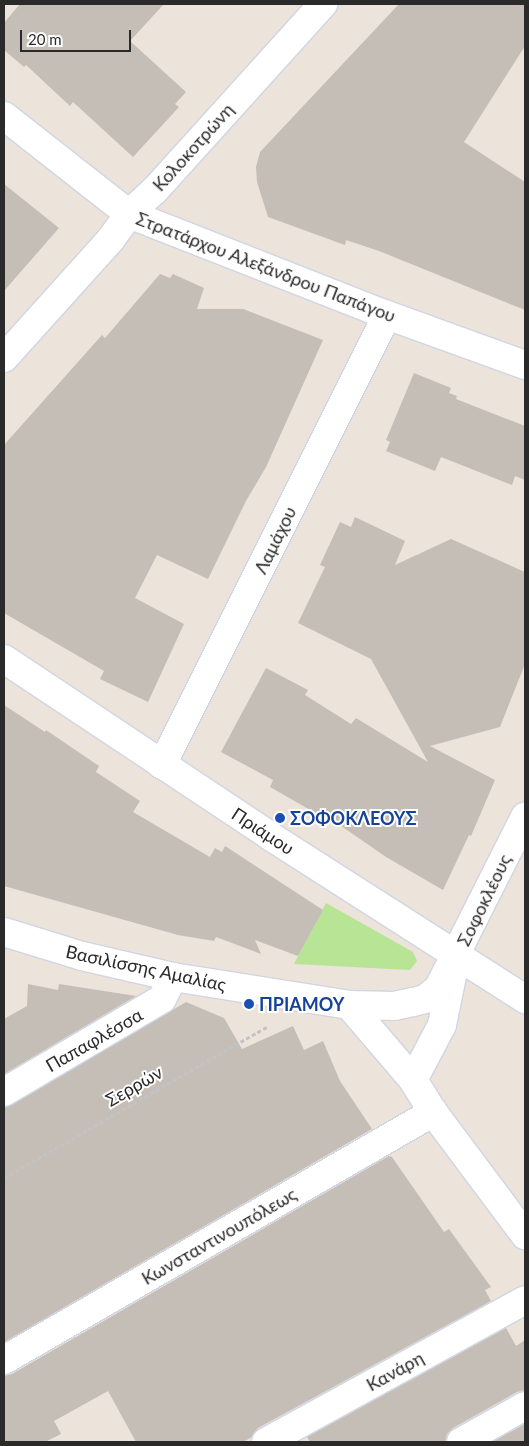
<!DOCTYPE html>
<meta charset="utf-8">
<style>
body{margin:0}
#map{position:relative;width:529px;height:1446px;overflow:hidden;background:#ece3db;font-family:Lato,sans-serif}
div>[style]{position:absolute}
.green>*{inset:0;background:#b7e595}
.building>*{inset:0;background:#c4beb7}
.path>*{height:3px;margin-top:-1.5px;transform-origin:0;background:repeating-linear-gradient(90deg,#c3c3c3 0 4px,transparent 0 6.5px)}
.roads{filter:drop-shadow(1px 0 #d0d5e3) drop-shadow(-1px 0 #d0d5e3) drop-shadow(0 1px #d0d5e3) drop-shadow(0 -1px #d0d5e3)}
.minor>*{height:28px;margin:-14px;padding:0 14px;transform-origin:14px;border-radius:14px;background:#fff}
.dots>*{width:14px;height:14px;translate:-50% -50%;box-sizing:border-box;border:2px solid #fff;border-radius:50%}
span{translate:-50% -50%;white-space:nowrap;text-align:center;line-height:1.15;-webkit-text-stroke:4px #fff;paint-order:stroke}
.street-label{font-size:18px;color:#2a2a2a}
.transit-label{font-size:18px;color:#164399;font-weight:700}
.left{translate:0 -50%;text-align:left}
.frame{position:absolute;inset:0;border:5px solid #2a2a2a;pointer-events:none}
.scale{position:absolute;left:20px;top:30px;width:111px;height:22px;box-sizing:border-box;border:2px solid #2a2a2a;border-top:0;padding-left:6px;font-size:15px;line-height:18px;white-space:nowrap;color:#2a2a2a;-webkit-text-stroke:4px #fff;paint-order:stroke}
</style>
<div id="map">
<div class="green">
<div style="clip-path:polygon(326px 903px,413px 952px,417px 961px,410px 970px,294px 964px)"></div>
</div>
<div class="building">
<div style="clip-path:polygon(20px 4px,164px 4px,130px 41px,186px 92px,175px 104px,179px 107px,133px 157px,73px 102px,70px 106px,26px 65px,24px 67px,4px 50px,4px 23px)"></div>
<div style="clip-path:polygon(399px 4px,525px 4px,525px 46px,464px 142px,525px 182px,525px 310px,379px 251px,346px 240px,345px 245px,268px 217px,257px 182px,256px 167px,260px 152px)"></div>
<div style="clip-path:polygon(4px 184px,59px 228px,4px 291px)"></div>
<div style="clip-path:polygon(160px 274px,170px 278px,173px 274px,204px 288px,197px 309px,243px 309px,323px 340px,266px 467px,246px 501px,208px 579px,157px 555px,135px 598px,184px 624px,148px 702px,100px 679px,104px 671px,4px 613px,4px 445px,102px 335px,105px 338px)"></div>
<div style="clip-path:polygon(414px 373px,451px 388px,449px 393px,457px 396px,456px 399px,525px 426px,525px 480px,515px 476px,512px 485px,441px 457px,435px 471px,386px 451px,390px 442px,386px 440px)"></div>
<div style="clip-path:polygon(355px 517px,405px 541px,395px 565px,451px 539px,525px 572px,525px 664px,500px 727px,430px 746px,495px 780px,471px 836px,469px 835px,443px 890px,386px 857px,334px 821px,333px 823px,270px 787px,273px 780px,221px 752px,266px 668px,308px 690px,305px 695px,351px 724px,356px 718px,428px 762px,371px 659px,298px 623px,325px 567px,320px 565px,340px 522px,351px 527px)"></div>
<div style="clip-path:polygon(4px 705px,45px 732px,46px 730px,99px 766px,96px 772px,140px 801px,133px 812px,210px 857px,215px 848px,222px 852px,225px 846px,323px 910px,298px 956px,255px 940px,261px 954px,216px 937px,214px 941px,178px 935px,4px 886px)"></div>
<div style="clip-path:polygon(28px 984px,58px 990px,59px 984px,136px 996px,4px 1074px,4px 1019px,27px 1006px)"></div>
<div style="clip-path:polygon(186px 1002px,224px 1018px,242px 1049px,293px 1026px,304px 1050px,323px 1041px,340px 1081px,372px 1129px,4px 1342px,4px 1108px,12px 1105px)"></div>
<div style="clip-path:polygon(389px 1156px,392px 1157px,444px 1232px,449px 1229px,491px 1287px,485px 1290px,491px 1301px,258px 1428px,252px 1437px,243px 1442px,136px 1442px,108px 1391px,54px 1421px,61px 1434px,45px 1442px,4px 1442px,4px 1376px,12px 1374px)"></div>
<div style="clip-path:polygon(506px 1328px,516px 1346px,525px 1340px,525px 1390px,517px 1392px,453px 1428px,447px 1434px,445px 1442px,310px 1442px,307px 1437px)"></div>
<div style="clip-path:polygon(525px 1424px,525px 1442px,492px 1442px)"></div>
</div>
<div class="path">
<div style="left:4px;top:1178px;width:305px;rotate:-29.9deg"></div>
</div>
<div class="roads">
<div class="minor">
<div style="left:4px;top:116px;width:159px;rotate:38.1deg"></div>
<div style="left:129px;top:214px;width:277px;rotate:21.4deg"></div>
<div style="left:387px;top:315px;width:147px;rotate:19.9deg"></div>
<div style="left:4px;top:358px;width:160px;rotate:-48deg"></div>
<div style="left:111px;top:239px;width:31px;rotate:-54deg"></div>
<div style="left:129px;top:214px;width:35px;rotate:-43deg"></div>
<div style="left:155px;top:190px;width:251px;rotate:-47.9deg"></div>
<div style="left:4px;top:659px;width:320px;rotate:33.6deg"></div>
<div style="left:270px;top:836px;width:303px;rotate:32.6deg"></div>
<div style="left:162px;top:765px;width:503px;rotate:-63.43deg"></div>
<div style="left:4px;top:932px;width:82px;rotate:17.1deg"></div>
<div style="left:82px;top:956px;width:93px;rotate:13deg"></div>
<div style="left:173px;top:977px;width:178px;rotate:9deg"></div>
<div style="left:349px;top:1005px;width:45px;rotate:1.3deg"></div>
<div style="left:394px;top:1006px;width:19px;rotate:-12deg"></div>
<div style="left:413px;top:1002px;width:12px;rotate:-14deg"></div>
<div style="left:425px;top:999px;width:16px;rotate:-38deg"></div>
<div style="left:438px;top:989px;width:193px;rotate:-63.2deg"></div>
<div style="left:349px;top:1005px;width:99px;rotate:49.5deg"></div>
<div style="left:413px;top:1080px;width:38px;rotate:58deg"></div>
<div style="left:433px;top:1112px;width:154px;rotate:53.2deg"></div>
<div style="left:413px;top:1080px;width:62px;rotate:-62.2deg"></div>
<div style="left:442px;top:1025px;width:55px;rotate:-78.5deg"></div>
<div style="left:4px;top:1092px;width:183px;rotate:-30.5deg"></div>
<div style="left:162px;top:999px;width:25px;rotate:-63deg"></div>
<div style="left:4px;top:1360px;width:496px;rotate:-30deg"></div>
<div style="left:266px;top:1442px;width:295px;rotate:-28.7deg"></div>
<div style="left:461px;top:1442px;width:73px;rotate:-29.4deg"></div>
</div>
</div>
<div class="dots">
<div style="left:280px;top:818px;background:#1a4fb4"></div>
<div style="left:249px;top:1004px;background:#1a4fb4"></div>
</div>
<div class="street-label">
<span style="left:193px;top:147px;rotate:-48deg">Κολοκοτρώνη</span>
<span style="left:266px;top:267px;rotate:21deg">Στρατάρχου Αλεξάνδρου Παπάγου</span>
<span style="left:275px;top:540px;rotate:-64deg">Λαμάχου</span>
<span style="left:263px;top:831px;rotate:33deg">Πριάμου</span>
<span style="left:484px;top:900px;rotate:-64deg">Σοφοκλέους</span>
<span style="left:146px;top:968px;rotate:12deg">Βασιλίσσης Αμαλίας</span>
<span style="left:94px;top:1040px;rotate:-30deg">Παπαφλέσσα</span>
<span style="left:134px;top:1086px;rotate:-30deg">Σερρών</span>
<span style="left:219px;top:1236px;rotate:-30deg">Κωνσταντινουπόλεως</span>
<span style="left:395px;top:1371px;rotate:-29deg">Κανάρη</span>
</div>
<div class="transit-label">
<span class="left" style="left:290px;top:818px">ΣΟΦΟΚΛΕΟΥΣ</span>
<span class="left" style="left:259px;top:1004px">ΠΡΙΑΜΟΥ</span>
</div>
<div class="frame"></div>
<div class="scale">20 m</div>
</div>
